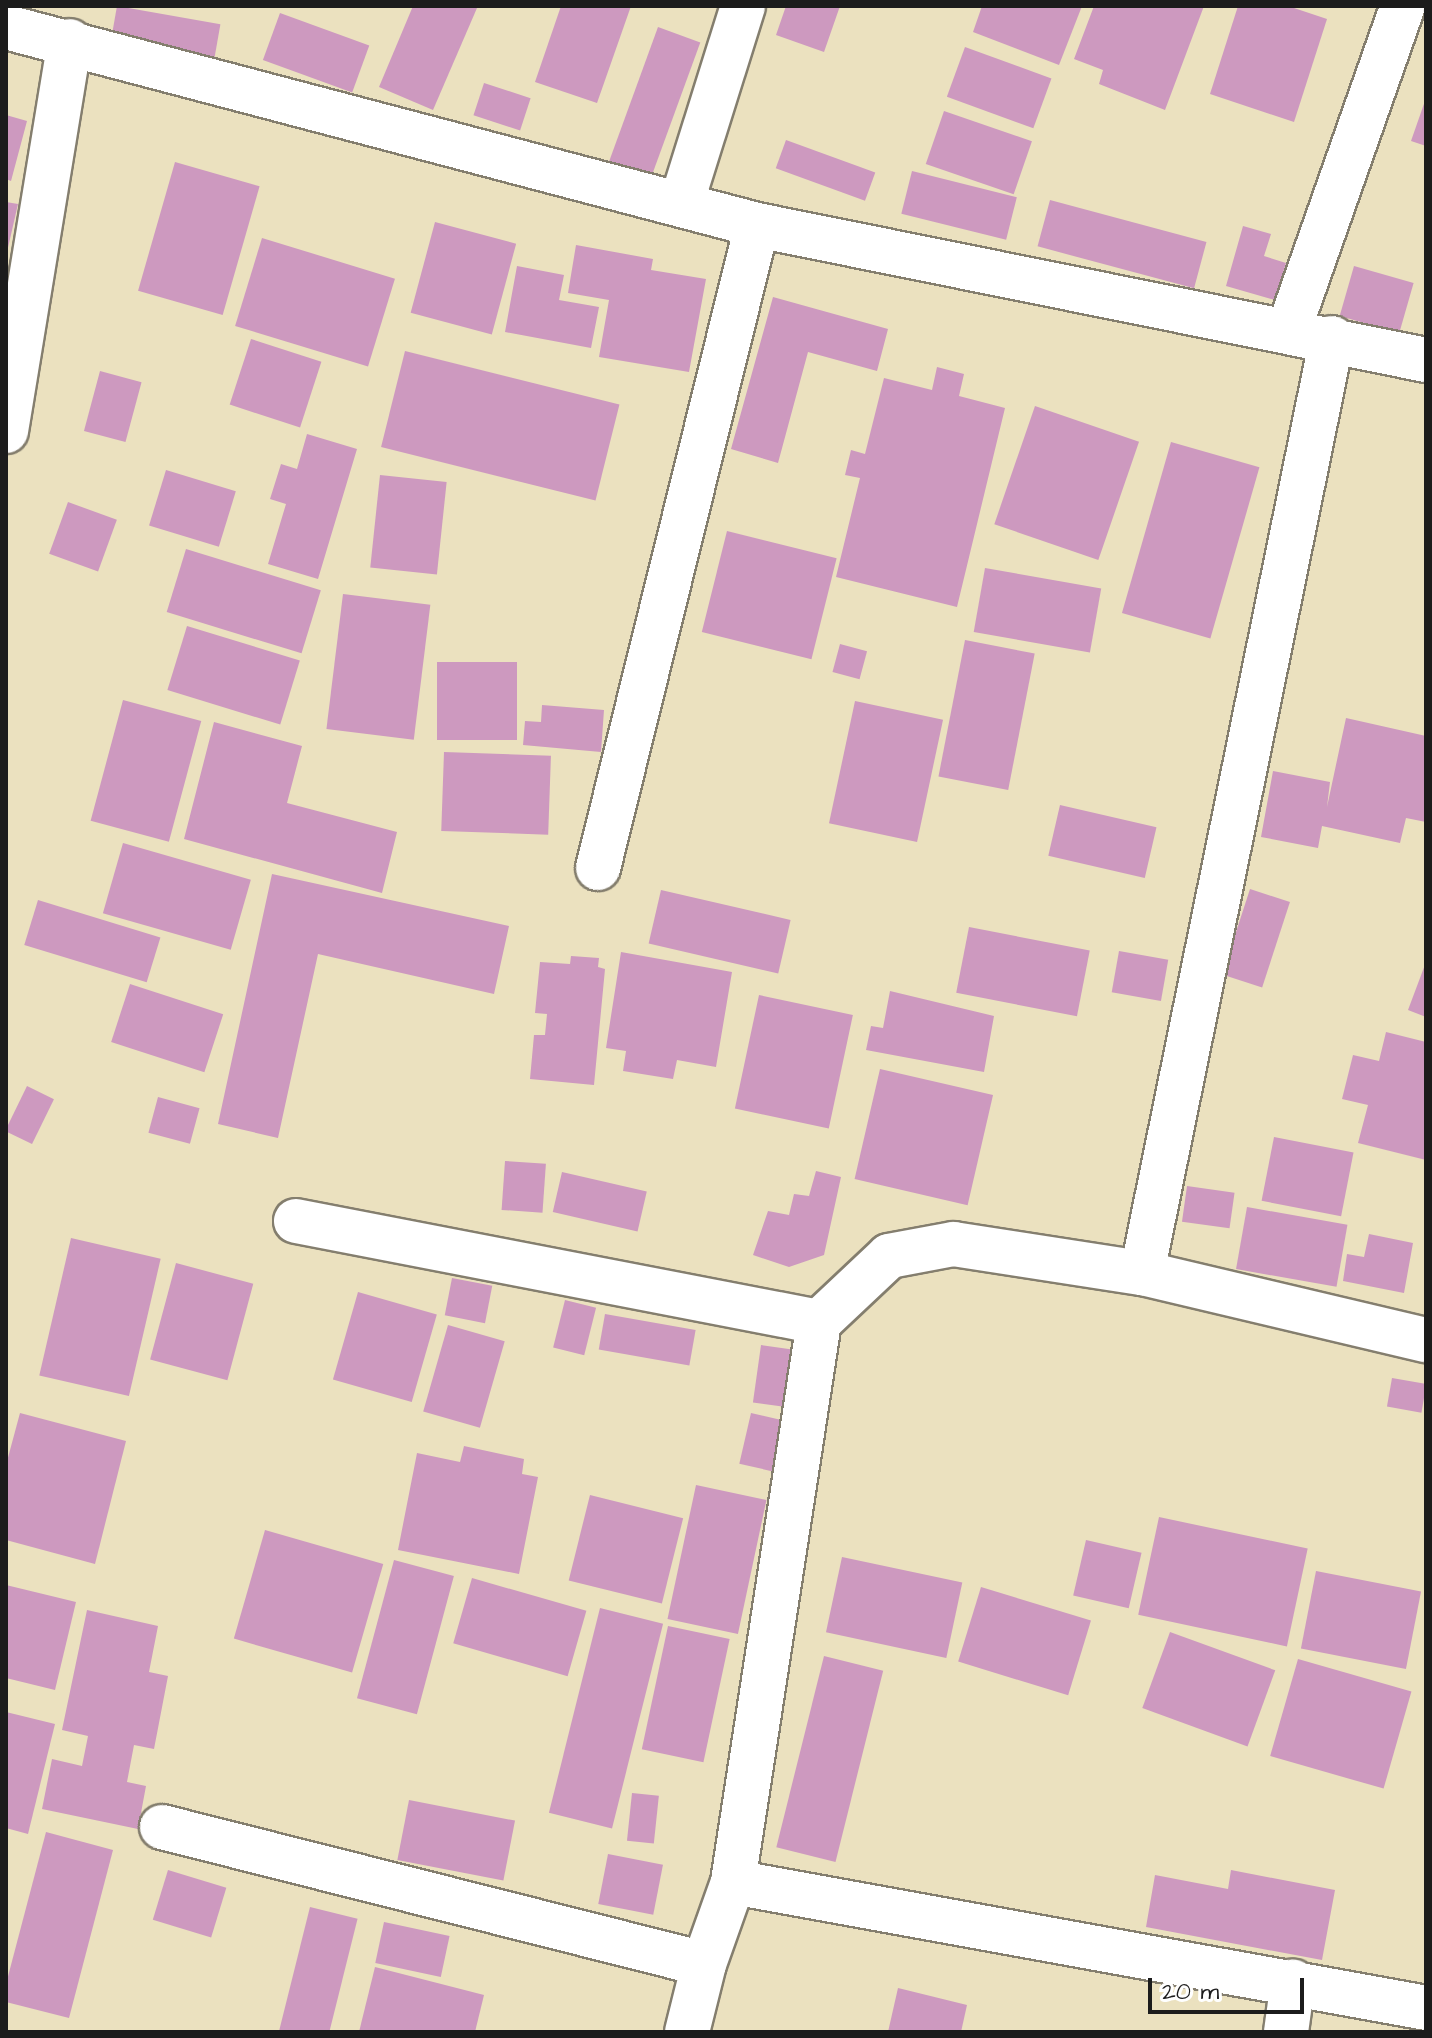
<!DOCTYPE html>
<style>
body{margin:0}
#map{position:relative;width:1432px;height:2038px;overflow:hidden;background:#ebe1bf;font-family:"Architects Daughter",sans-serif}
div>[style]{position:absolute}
.building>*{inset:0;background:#cd99bf;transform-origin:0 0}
.roads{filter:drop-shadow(2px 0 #847e6e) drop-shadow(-2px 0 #847e6e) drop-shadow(0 2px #847e6e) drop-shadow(0 -2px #847e6e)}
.minor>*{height:44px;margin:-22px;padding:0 22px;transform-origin:22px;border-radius:22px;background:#fff}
span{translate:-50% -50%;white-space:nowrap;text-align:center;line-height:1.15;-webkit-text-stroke:8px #fff;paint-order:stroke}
.frame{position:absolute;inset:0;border:8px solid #1c1c1c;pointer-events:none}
.scale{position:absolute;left:1148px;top:1978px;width:156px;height:36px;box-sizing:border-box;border:4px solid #1c1c1c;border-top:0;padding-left:10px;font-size:24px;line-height:28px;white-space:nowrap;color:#1c1c1c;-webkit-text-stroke:6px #fff;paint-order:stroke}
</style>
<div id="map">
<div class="building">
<div style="left:117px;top:6px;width:105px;height:40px;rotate:10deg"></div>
<div style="clip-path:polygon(413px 6px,477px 8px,433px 110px,379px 87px)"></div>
<div style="clip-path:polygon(561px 6px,631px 6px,597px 103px,535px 82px)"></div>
<div style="clip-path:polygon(786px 6px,840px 6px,824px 52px,776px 35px)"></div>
<div style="clip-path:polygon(982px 6px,1082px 6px,1059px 65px,973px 32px)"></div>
<div style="clip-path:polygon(1094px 6px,1204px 6px,1165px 110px,1099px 84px,1103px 70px,1074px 59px)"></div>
<div style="clip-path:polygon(1238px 6px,1288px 6px,1327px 19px,1294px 122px,1210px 94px)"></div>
<div style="left:280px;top:13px;width:95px;height:50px;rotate:20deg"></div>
<div style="left:658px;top:27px;width:45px;height:151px;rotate:20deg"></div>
<div style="left:965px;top:47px;width:92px;height:53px;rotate:20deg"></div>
<div style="left:484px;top:83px;width:49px;height:34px;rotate:18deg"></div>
<div style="clip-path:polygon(1426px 98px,1426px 146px,1411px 141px)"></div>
<div style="left:944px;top:111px;width:93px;height:56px;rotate:19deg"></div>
<div style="clip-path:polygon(6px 115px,27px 121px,11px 181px,6px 179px)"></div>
<div style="left:786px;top:140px;width:95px;height:30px;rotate:20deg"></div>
<div style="left:175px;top:162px;width:88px;height:134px;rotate:16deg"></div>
<div style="left:912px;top:171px;width:108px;height:44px;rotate:14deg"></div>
<div style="left:1050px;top:200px;width:162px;height:48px;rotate:15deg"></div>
<div style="clip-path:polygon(6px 202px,18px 204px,7px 252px,6px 252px)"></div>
<div style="left:435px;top:222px;width:84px;height:94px;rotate:15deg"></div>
<div style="clip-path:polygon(1243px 226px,1271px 234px,1264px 256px,1286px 263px,1275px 300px,1226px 286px)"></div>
<div style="left:262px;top:238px;width:139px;height:92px;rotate:17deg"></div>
<div style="clip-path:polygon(576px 245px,653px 259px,651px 270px,706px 279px,689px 372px,599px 357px,609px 300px,568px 293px)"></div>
<div style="clip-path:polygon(517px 266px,564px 275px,559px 300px,599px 307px,591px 348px,505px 332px)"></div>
<div style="left:1354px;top:266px;width:62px;height:52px;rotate:16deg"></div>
<div style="clip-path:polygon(773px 297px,888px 329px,877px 371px,808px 352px,778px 463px,731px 449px)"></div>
<div style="left:251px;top:339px;width:74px;height:69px;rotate:18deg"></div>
<div style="left:405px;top:351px;width:221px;height:99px;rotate:14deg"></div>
<div style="clip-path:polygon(937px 367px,964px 374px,959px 396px,1005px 408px,957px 607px,836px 577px,860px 478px,845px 475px,851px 450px,865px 454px,884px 378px,932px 390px)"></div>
<div style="left:100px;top:371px;width:43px;height:62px;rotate:15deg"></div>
<div style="left:1035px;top:406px;width:110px;height:125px;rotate:19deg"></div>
<div style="clip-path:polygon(307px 434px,357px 449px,318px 579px,268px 564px,286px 504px,270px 499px,281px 464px,297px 469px)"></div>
<div style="left:1171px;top:442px;width:92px;height:178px;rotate:16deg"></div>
<div style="left:166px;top:470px;width:73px;height:58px;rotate:17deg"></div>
<div style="left:380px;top:475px;width:67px;height:93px;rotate:6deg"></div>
<div style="left:68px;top:502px;width:52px;height:55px;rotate:20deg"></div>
<div style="left:727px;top:531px;width:113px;height:104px;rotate:14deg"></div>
<div style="left:186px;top:549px;width:141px;height:66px;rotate:17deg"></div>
<div style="left:985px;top:568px;width:118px;height:65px;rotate:10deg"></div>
<div style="left:343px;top:594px;width:88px;height:136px;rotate:7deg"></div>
<div style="left:187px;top:626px;width:118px;height:67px;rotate:17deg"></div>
<div style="left:965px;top:640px;width:71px;height:139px;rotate:11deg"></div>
<div style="left:840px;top:644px;width:28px;height:29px;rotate:15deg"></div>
<div style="left:437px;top:662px;width:80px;height:78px"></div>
<div style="left:123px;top:700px;width:81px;height:125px;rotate:15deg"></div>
<div style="left:855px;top:701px;width:90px;height:125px;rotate:12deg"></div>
<div style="clip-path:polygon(542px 705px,604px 710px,601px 752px,523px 745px,525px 721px,541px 722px)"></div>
<div style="clip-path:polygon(1346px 718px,1426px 736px,1426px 822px,1406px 818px,1400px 843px,1322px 826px,1318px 848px,1261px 837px,1273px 771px,1330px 782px,1327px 807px)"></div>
<div style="clip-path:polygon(214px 722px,302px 746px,287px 803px,397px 832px,382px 893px,184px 839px)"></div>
<div style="left:444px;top:752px;width:107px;height:79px;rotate:2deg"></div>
<div style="left:1060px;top:805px;width:99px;height:52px;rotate:13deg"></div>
<div style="left:123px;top:843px;width:133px;height:73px;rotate:16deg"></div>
<div style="clip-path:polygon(272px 874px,509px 926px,494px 994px,318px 954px,278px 1138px,218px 1124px)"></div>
<div style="left:1250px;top:889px;width:42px;height:90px;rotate:18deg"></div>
<div style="left:661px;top:890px;width:133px;height:55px;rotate:13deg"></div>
<div style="left:38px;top:900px;width:128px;height:47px;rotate:17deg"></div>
<div style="left:969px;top:927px;width:123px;height:67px;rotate:11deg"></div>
<div style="left:1119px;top:951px;width:50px;height:42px;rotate:10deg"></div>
<div style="clip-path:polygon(621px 952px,732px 972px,716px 1067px,677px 1060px,673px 1079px,623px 1071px,626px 1051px,606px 1048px)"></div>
<div style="clip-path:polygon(571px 956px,599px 958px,598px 967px,605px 969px,594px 1085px,530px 1079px,534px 1035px,545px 1035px,547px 1014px,535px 1013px,540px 962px,570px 964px)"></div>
<div style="clip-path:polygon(1426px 962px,1426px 1017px,1408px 1010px)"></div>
<div style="left:130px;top:984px;width:98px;height:61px;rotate:18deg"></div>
<div style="clip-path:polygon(890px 991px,994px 1016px,984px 1072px,866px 1050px,871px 1026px,883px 1028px)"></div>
<div style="left:759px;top:995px;width:96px;height:116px;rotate:12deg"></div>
<div style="clip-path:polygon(1386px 1032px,1426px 1042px,1426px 1160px,1358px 1143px,1368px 1105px,1342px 1099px,1353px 1055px,1379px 1061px)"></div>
<div style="left:880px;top:1069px;width:116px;height:113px;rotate:13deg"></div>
<div style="left:27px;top:1086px;width:30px;height:50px;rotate:26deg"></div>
<div style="left:158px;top:1097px;width:43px;height:37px;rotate:15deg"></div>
<div style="left:1274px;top:1137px;width:81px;height:65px;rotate:11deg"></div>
<div style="left:505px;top:1161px;width:41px;height:49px;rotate:4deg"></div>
<div style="clip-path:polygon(816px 1171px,841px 1177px,824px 1255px,789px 1267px,753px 1255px,768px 1211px,789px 1215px,794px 1194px,809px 1196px)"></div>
<div style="left:562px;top:1172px;width:87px;height:41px;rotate:13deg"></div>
<div style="left:1187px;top:1186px;width:48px;height:36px;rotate:8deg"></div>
<div style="left:1247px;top:1207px;width:102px;height:63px;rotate:10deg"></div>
<div style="clip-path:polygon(1369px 1234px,1413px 1243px,1404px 1293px,1343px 1281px,1347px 1254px,1364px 1257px)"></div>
<div style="left:71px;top:1238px;width:92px;height:141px;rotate:13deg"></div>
<div style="left:176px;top:1263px;width:80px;height:100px;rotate:15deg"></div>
<div style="left:452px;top:1278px;width:41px;height:38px;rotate:11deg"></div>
<div style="left:358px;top:1292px;width:82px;height:91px;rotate:16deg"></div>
<div style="left:565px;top:1300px;width:32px;height:49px;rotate:14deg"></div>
<div style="left:605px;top:1314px;width:92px;height:36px;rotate:10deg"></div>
<div style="left:448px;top:1325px;width:59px;height:90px;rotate:16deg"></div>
<div style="left:761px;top:1345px;width:37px;height:58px;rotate:8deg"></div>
<div style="left:1392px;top:1378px;width:35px;height:29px;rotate:10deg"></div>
<div style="clip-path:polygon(20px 1413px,126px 1441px,95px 1564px,6px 1540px,6px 1465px)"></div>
<div style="left:751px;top:1413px;width:40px;height:52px;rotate:13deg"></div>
<div style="clip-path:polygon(464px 1446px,524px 1459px,522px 1474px,538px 1477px,519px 1574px,398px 1550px,417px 1453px,460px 1462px)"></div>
<div style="left:696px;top:1485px;width:72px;height:137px;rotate:12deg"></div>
<div style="left:590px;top:1495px;width:96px;height:88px;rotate:14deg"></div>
<div style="left:1159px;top:1517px;width:152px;height:100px;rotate:12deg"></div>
<div style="left:265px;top:1530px;width:123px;height:113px;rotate:16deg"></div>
<div style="left:1086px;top:1540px;width:57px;height:57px;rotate:13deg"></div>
<div style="left:842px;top:1557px;width:123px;height:77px;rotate:12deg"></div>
<div style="left:394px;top:1560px;width:62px;height:143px;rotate:15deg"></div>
<div style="left:1316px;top:1571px;width:107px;height:79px;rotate:11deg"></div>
<div style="left:472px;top:1578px;width:119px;height:68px;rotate:16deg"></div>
<div style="clip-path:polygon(6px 1585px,76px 1602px,55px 1690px,6px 1678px)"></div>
<div style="left:981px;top:1587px;width:115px;height:78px;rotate:17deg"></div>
<div style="left:600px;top:1608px;width:65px;height:211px;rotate:14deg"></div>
<div style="clip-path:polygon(87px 1610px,158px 1626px,149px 1672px,168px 1676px,154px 1749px,134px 1745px,127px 1782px,146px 1786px,138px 1829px,42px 1809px,52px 1759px,82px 1766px,88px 1736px,62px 1730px)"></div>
<div style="left:668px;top:1626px;width:63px;height:126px;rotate:12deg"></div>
<div style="left:1170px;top:1632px;width:112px;height:81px;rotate:20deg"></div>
<div style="left:824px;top:1656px;width:61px;height:197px;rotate:14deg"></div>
<div style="left:1298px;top:1659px;width:118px;height:101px;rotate:16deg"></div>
<div style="clip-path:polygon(6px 1712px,55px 1724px,28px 1834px,6px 1828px)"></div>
<div style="left:632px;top:1793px;width:27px;height:48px;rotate:6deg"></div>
<div style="left:409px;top:1800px;width:108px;height:61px;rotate:11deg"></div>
<div style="clip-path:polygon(46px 1832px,113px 1850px,69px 2018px,6px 2002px,6px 1984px)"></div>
<div style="left:608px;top:1854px;width:56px;height:51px;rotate:11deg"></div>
<div style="left:168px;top:1870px;width:61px;height:52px;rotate:17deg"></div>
<div style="clip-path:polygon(1231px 1870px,1335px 1890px,1322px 1960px,1146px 1927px,1155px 1875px,1228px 1889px)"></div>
<div style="left:310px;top:1907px;width:49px;height:129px;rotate:14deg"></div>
<div style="left:384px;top:1922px;width:67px;height:42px;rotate:12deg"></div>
<div style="clip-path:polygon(375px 1967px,484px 1995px,475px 2032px,359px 2032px)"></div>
<div style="clip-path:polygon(898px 1988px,967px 2005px,961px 2032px,888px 2032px)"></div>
</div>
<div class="roads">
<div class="minor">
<div style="left:6px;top:27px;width:777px;rotate:14.77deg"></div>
<div style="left:757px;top:225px;width:682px;rotate:11.41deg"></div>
<div style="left:681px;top:204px;width:207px;rotate:-72.6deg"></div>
<div style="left:1289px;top:329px;width:343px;rotate:-70.6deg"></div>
<div style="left:6px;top:431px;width:395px;rotate:-80.7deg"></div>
<div style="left:598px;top:868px;width:662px;rotate:-76.11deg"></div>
<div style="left:296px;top:1221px;width:533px;rotate:10.93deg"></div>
<div style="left:819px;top:1322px;width:96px;rotate:-43.3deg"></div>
<div style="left:889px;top:1256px;width:66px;rotate:-10.5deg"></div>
<div style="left:954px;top:1244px;width:190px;rotate:8.8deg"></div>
<div style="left:1142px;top:1273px;width:292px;rotate:13.3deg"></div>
<div style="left:1142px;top:1273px;width:954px;rotate:-78.51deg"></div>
<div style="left:162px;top:1827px;width:559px;rotate:14.19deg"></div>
<div style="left:733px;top:1882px;width:704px;rotate:10.3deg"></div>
<div style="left:687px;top:2032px;width:70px;rotate:-76deg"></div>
<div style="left:704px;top:1964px;width:87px;rotate:-70.5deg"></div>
<div style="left:733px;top:1882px;width:567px;rotate:-81.27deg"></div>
<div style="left:1286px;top:2032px;width:51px;rotate:-82.2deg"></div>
</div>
</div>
<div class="frame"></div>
<div class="scale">20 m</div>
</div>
